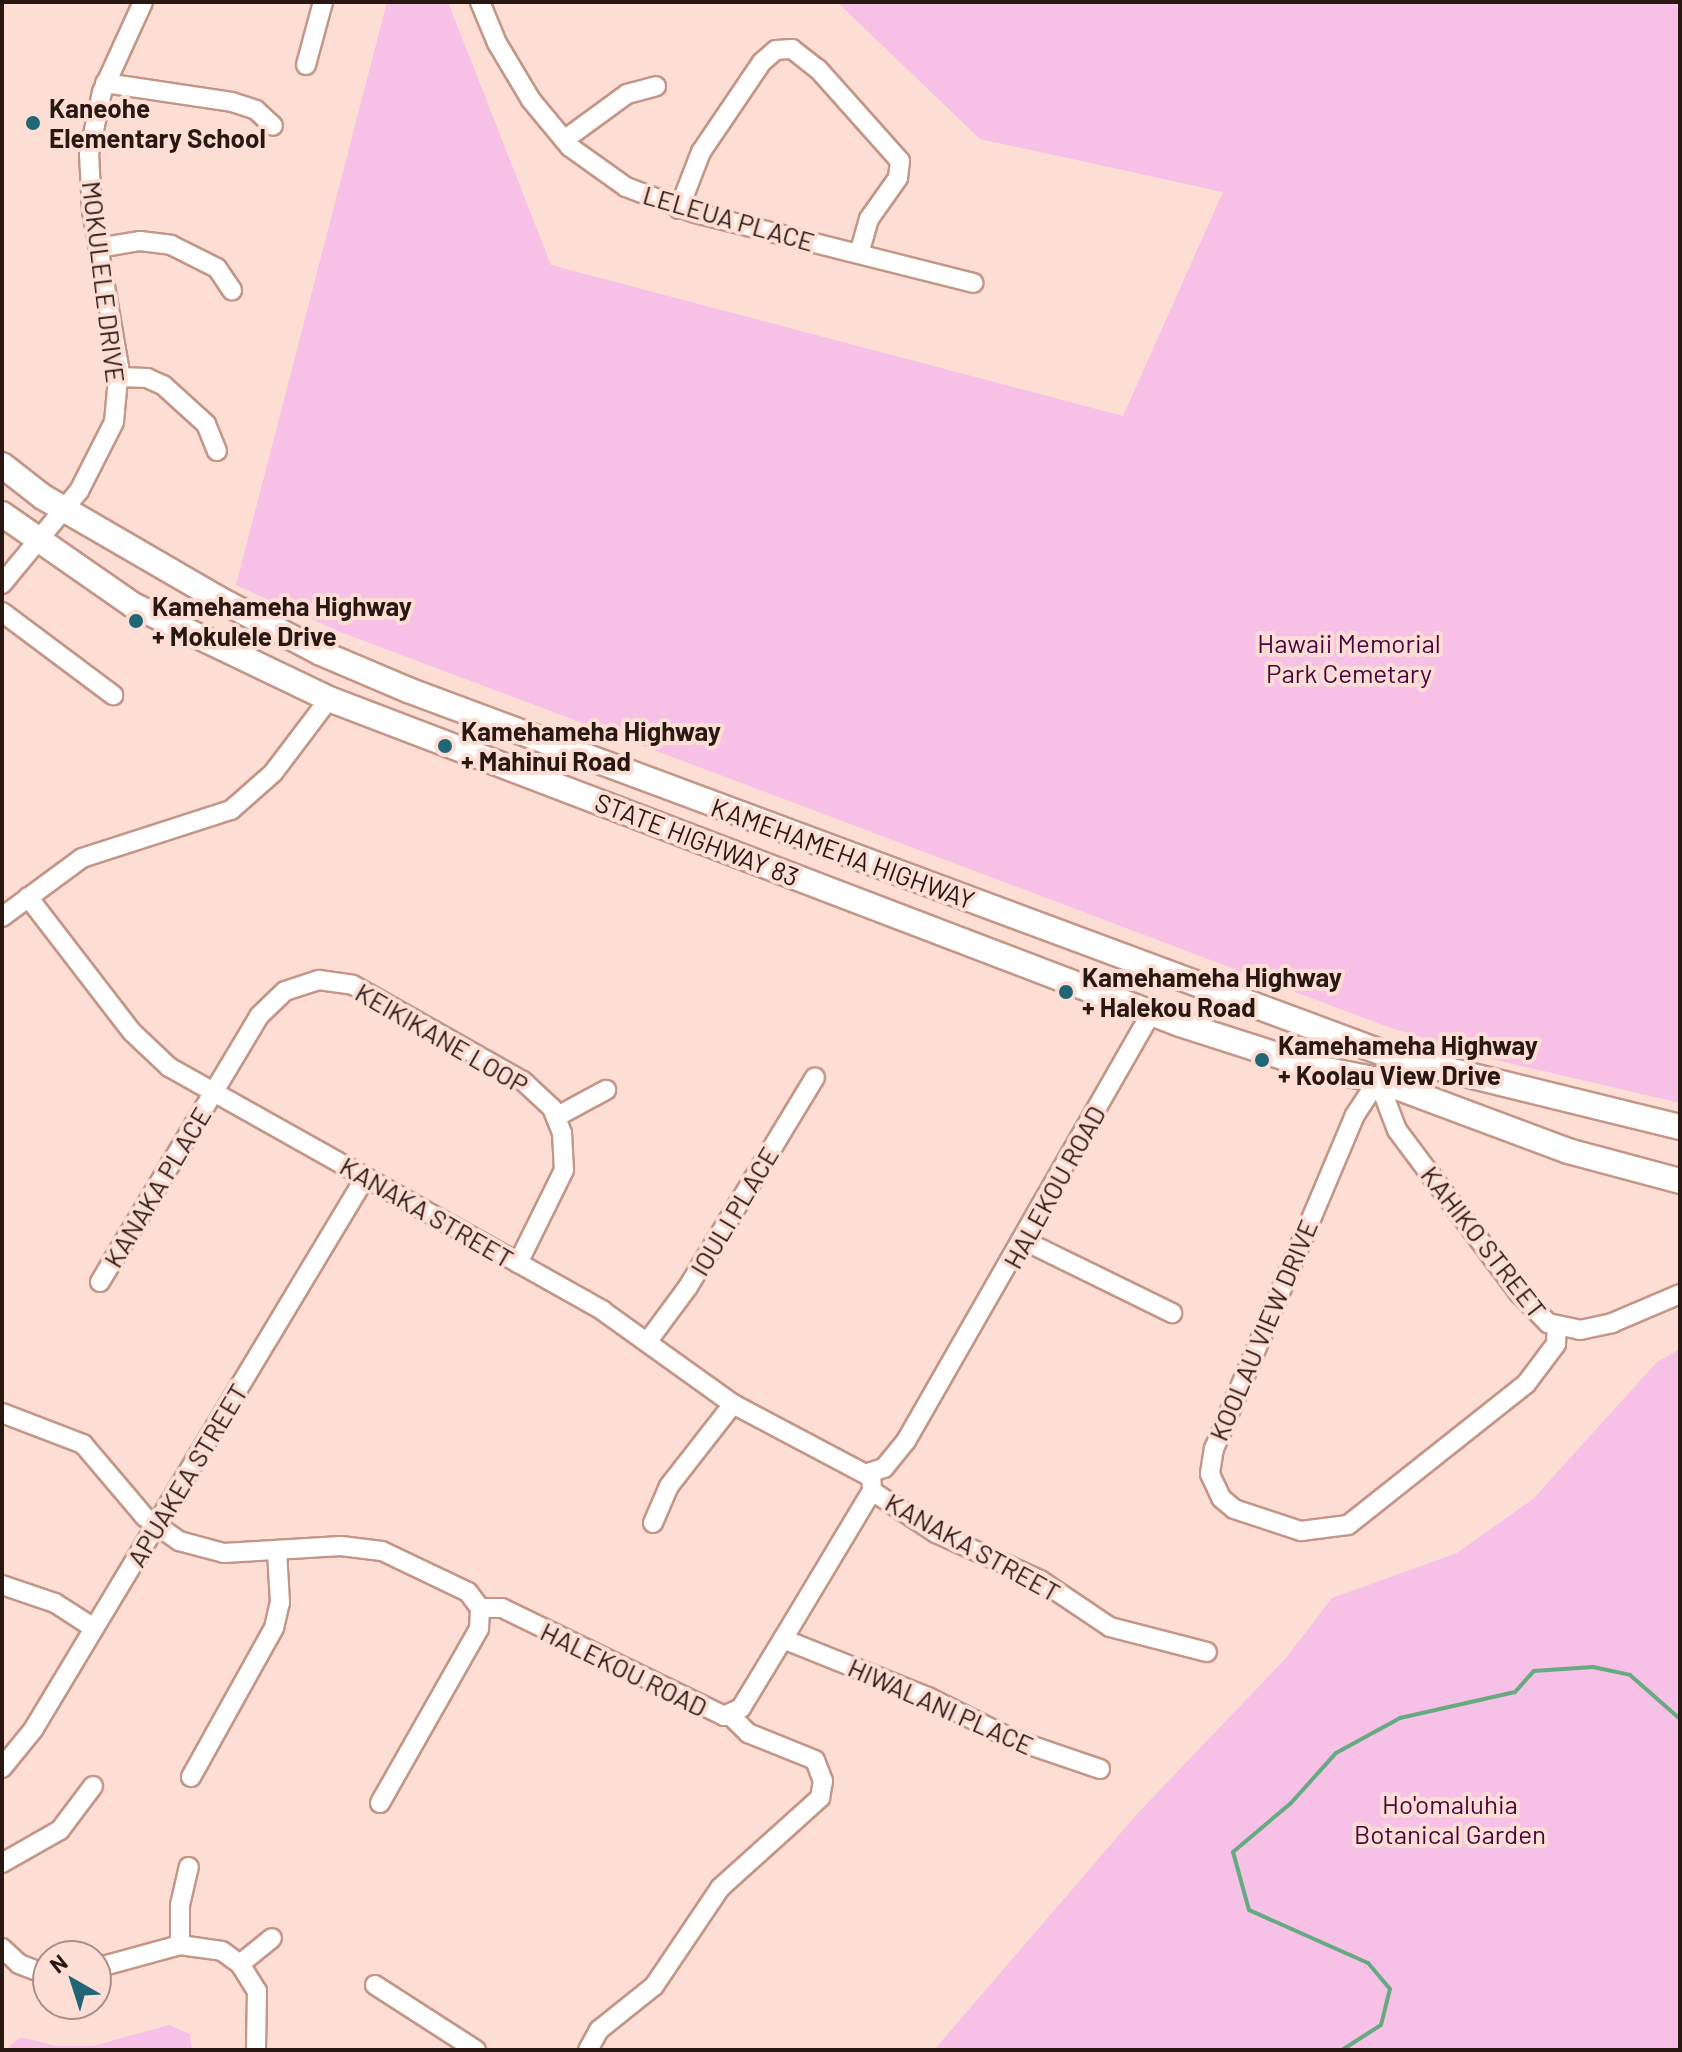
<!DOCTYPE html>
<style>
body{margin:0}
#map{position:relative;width:1682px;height:2052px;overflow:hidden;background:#fcded5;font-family:Barlow,sans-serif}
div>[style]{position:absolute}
.green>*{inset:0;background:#f7c0e7}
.stream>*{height:4px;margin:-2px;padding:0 2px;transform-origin:2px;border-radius:2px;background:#66aa82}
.roads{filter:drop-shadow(2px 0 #c49688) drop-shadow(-2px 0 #c49688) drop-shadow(0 2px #c49688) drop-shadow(0 -2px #c49688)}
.minor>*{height:18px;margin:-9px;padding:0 9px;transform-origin:9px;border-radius:9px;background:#fff}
.major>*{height:24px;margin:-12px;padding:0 12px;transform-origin:12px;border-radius:12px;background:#fff}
.dots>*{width:22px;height:22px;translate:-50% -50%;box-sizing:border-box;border:4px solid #fcded5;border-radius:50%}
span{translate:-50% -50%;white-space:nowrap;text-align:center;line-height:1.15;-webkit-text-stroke:8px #fcded5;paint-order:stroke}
.poi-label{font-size:26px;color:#291812;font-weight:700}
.left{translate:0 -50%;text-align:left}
.street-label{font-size:26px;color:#291812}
.park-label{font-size:26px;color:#4b023e}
.frame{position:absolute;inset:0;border:4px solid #291812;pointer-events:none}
.north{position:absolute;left:32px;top:1940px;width:80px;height:80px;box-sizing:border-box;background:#fcded5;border:2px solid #a88f87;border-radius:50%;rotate:321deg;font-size:22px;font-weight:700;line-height:32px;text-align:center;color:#291812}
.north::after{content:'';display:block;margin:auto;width:28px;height:36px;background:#216676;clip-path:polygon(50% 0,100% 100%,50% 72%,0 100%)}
</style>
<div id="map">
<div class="green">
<div style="clip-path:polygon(387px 2px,448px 2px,551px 265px,1123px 416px,1223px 192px,980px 139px,837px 2px,1680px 2px,1680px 1103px,1492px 1059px,1391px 1028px,338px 631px,236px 585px)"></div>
<div style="clip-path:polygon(1680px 1349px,1680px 2050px,934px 2050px,1137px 1814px,1286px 1658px,1332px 1598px,1457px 1553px,1533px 1499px,1657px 1362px)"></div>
<div style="clip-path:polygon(169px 2025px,190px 2034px,192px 2050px,5px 2050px,21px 2037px,56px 2046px,93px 2046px)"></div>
</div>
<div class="stream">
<div style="left:1342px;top:2050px;width:46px;rotate:-32.7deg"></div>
<div style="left:1381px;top:2025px;width:37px;rotate:-76deg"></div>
<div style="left:1390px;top:1989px;width:34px;rotate:-130deg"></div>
<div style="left:1368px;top:1963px;width:130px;rotate:-156deg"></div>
<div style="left:1249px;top:1910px;width:60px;rotate:-105.4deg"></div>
<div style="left:1233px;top:1852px;width:76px;rotate:-40.2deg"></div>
<div style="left:1291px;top:1803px;width:67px;rotate:-48deg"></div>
<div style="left:1336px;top:1753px;width:73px;rotate:-28.7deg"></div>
<div style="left:1400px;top:1718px;width:118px;rotate:-12.7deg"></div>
<div style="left:1515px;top:1692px;width:28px;rotate:-48deg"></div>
<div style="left:1534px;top:1671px;width:59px;rotate:-3.9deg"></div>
<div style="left:1593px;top:1667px;width:38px;rotate:12deg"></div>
<div style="left:1630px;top:1675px;width:67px;rotate:41.3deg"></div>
</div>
<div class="roads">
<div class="minor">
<div style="left:480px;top:2px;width:44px;rotate:67.5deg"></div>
<div style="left:497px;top:43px;width:66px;rotate:59.2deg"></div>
<div style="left:531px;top:100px;width:61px;rotate:50.3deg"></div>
<div style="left:570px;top:147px;width:69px;rotate:35.5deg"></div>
<div style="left:626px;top:187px;width:74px;rotate:20.6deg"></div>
<div style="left:695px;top:213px;width:287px;rotate:14.1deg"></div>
<div style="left:306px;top:65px;width:65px;rotate:-74.9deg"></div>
<div style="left:105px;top:83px;width:128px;rotate:8.5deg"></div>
<div style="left:232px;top:102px;width:25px;rotate:18deg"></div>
<div style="left:256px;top:110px;width:23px;rotate:43deg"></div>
<div style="left:564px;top:140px;width:78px;rotate:-36.1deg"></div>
<div style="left:627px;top:94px;width:30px;rotate:-15deg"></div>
<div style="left:679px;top:209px;width:61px;rotate:-68.9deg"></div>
<div style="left:701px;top:152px;width:109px;rotate:-55.9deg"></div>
<div style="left:762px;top:62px;width:18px;rotate:-41deg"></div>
<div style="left:776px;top:50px;width:16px;rotate:-4deg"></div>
<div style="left:792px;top:49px;width:33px;rotate:38deg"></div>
<div style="left:818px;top:69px;width:123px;rotate:48.3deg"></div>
<div style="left:900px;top:161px;width:17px;rotate:97deg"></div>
<div style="left:898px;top:178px;width:50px;rotate:125.3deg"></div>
<div style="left:869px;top:219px;width:36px;rotate:106deg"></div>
<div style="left:98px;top:248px;width:43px;rotate:-9.5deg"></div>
<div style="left:140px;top:241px;width:31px;rotate:7deg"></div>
<div style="left:171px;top:245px;width:51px;rotate:26.6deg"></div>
<div style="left:217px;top:268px;width:27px;rotate:56deg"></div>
<div style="left:119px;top:377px;width:28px;rotate:2deg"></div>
<div style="left:147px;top:378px;width:17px;rotate:24deg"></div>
<div style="left:163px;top:385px;width:58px;rotate:42.2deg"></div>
<div style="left:206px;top:424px;width:29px;rotate:68deg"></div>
<div style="left:2px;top:584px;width:121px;rotate:-50.4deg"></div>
<div style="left:79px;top:491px;width:77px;rotate:-63.1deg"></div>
<div style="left:114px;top:422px;width:55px;rotate:-84.8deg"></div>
<div style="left:119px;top:367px;width:158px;rotate:-99.8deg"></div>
<div style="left:92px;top:211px;width:57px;rotate:-93deg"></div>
<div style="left:89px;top:154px;width:63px;rotate:-78.2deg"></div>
<div style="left:102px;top:92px;width:99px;rotate:-65.5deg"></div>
<div style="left:2px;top:612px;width:139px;rotate:36.8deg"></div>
<div style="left:28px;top:897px;width:170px;rotate:52.4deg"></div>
<div style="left:132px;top:1032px;width:51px;rotate:43.4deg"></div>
<div style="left:169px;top:1067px;width:498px;rotate:29.3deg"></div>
<div style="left:603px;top:1311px;width:160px;rotate:35.6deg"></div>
<div style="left:733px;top:1404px;width:149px;rotate:27.9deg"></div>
<div style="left:865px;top:1474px;width:20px;rotate:-18deg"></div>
<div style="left:884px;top:1468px;width:35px;rotate:-51deg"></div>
<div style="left:906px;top:1441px;width:495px;rotate:-60.2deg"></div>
<div style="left:2px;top:917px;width:99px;rotate:-36.4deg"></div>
<div style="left:82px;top:858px;width:157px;rotate:-17.9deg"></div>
<div style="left:231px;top:810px;width:56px;rotate:-41.4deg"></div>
<div style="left:273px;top:773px;width:93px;rotate:-52.9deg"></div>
<div style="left:1378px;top:1080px;width:42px;rotate:123.3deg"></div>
<div style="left:1355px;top:1115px;width:362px;rotate:112.9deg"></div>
<div style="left:1214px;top:1448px;width:26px;rotate:99deg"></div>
<div style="left:1210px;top:1474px;width:26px;rotate:65deg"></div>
<div style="left:1221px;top:1498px;width:17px;rotate:40deg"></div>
<div style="left:1234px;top:1509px;width:71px;rotate:18.2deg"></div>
<div style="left:1301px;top:1531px;width:47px;rotate:-7.3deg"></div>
<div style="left:1348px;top:1525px;width:227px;rotate:-38.4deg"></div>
<div style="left:1526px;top:1384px;width:50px;rotate:-53.1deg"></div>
<div style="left:1556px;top:1344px;width:17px;rotate:-87deg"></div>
<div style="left:1378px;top:1080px;width:53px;rotate:69.2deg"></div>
<div style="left:1397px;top:1130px;width:204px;rotate:53.2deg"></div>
<div style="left:1519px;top:1293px;width:42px;rotate:46deg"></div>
<div style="left:1548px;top:1323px;width:33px;rotate:12deg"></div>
<div style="left:1580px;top:1330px;width:33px;rotate:-12deg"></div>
<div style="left:1612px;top:1323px;width:74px;rotate:-23.1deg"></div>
<div style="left:556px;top:1117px;width:57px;rotate:-28.4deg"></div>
<div style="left:1025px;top:1241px;width:164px;rotate:26.1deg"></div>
<div style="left:100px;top:1282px;width:310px;rotate:-59.1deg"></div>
<div style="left:259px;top:1016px;width:36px;rotate:-44deg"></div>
<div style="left:285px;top:991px;width:36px;rotate:-18deg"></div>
<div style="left:319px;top:980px;width:34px;rotate:8deg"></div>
<div style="left:353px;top:985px;width:195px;rotate:29.5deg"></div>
<div style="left:523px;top:1081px;width:40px;rotate:43deg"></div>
<div style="left:552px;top:1108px;width:27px;rotate:68deg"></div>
<div style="left:562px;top:1133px;width:37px;rotate:87deg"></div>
<div style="left:564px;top:1170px;width:104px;rotate:116.3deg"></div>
<div style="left:648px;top:1341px;width:67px;rotate:-53.5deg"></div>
<div style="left:688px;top:1287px;width:245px;rotate:-58.8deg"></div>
<div style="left:2px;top:1413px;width:87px;rotate:20.9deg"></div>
<div style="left:83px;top:1444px;width:96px;rotate:49.7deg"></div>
<div style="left:145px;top:1517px;width:42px;rotate:35.2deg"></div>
<div style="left:179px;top:1541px;width:47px;rotate:14.9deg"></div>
<div style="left:224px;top:1553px;width:117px;rotate:-3.4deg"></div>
<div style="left:341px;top:1546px;width:41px;rotate:7deg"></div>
<div style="left:382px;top:1551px;width:95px;rotate:25.5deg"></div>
<div style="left:468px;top:1592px;width:20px;rotate:53deg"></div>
<div style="left:480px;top:1608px;width:22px"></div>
<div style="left:502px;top:1608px;width:247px;rotate:25.9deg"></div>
<div style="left:724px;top:1716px;width:19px;rotate:-25deg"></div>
<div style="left:741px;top:1708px;width:81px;rotate:-58.7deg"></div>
<div style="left:783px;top:1639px;width:173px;rotate:-59deg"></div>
<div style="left:872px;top:1491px;width:18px;rotate:-93deg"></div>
<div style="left:872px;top:1491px;width:77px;rotate:33.3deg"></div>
<div style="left:936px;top:1533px;width:114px;rotate:24.3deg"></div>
<div style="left:1040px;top:1580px;width:84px;rotate:33.9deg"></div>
<div style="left:1110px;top:1627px;width:100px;rotate:14.5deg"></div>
<div style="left:653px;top:1523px;width:40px;rotate:-66.6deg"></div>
<div style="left:669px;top:1486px;width:104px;rotate:-52deg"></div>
<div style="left:2px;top:1585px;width:56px;rotate:18.8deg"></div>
<div style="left:55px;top:1603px;width:46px;rotate:32.7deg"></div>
<div style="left:783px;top:1639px;width:156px;rotate:21.8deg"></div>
<div style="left:928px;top:1697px;width:94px;rotate:26.6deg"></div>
<div style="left:1012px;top:1739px;width:93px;rotate:18.8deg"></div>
<div style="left:2px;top:1768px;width:49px;rotate:-50.8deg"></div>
<div style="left:33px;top:1730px;width:644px;rotate:-58.98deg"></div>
<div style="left:191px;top:1777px;width:171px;rotate:-60.9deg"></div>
<div style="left:274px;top:1628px;width:26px;rotate:-77deg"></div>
<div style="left:280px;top:1603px;width:52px;rotate:-93.3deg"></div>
<div style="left:380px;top:1803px;width:200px;rotate:-60.4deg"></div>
<div style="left:479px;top:1629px;width:21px;rotate:-87deg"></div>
<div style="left:2px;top:1863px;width:67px;rotate:-29.6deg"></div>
<div style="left:60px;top:1830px;width:55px;rotate:-53.1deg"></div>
<div style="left:180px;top:1945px;width:40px;rotate:-90deg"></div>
<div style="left:180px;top:1905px;width:39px;rotate:-77deg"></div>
<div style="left:2px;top:1948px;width:23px;rotate:43deg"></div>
<div style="left:19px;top:1964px;width:31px;rotate:21deg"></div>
<div style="left:240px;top:1964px;width:41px;rotate:-39.1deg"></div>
<div style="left:96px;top:1968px;width:87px;rotate:-15.3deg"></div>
<div style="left:180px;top:1945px;width:42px;rotate:8.1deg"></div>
<div style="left:222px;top:1951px;width:22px;rotate:36deg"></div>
<div style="left:240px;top:1964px;width:32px;rotate:58deg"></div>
<div style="left:257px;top:1991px;width:59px;rotate:91deg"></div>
<div style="left:375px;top:1985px;width:120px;rotate:32.8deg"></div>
<div style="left:588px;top:2050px;width:23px;rotate:-61deg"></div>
<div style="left:599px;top:2030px;width:70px;rotate:-38.7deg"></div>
<div style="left:654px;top:1986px;width:118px;rotate:-56deg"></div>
<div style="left:720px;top:1888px;width:135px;rotate:-42deg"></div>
<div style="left:820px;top:1798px;width:17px;rotate:-80deg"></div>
<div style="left:823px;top:1781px;width:22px;rotate:-111deg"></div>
<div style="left:815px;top:1760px;width:72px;rotate:-158.1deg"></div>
<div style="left:748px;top:1733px;width:25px;rotate:-135deg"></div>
</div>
<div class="major">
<div style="left:2px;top:465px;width:52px;rotate:38deg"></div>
<div style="left:43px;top:497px;width:203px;rotate:30.1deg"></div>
<div style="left:219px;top:599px;width:115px;rotate:27.9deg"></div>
<div style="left:321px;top:653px;width:95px;rotate:23deg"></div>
<div style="left:408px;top:690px;width:1049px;rotate:20.42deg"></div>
<div style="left:1391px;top:1056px;width:298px;rotate:13.8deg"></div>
<div style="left:2px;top:514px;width:160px;rotate:34.8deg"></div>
<div style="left:133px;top:605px;width:217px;rotate:25.6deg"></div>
<div style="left:329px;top:699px;width:911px;rotate:20.9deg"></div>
<div style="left:1180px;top:1024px;width:144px;rotate:17.8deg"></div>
<div style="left:1317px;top:1068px;width:62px;rotate:11.1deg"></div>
<div style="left:1378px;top:1080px;width:203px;rotate:20.5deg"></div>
<div style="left:1568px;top:1151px;width:116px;rotate:15deg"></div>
</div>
</div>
<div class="dots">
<div style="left:33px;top:123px;background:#216676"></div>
<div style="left:136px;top:621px;background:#216676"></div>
<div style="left:445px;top:746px;background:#216676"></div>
<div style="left:1066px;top:992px;background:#216676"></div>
<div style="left:1262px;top:1060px;background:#216676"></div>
</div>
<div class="poi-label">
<span class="left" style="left:49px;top:123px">Kaneohe<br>Elementary School</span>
<span class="left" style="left:152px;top:621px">Kamehameha Highway<br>+ Mokulele Drive</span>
<span class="left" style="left:461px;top:746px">Kamehameha Highway<br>+ Mahinui Road</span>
<span class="left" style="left:1082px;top:992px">Kamehameha Highway<br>+ Halekou Road</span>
<span class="left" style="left:1278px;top:1060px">Kamehameha Highway<br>+ Koolau View Drive</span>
</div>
<div class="street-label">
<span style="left:729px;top:218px;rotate:16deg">LELEUA PLACE</span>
<span style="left:104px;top:282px;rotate:83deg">MOKULELE DRIVE</span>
<span style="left:697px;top:839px;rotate:21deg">STATE HIGHWAY 83</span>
<span style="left:843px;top:853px;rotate:20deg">KAMEHAMEHA HIGHWAY</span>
<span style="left:442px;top:1038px;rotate:30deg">KEIKIKANE LOOP</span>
<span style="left:157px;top:1187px;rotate:-59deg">KANAKA PLACE</span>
<span style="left:1054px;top:1187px;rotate:-61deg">HALEKOU ROAD</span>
<span style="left:734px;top:1211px;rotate:-59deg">IOULI PLACE</span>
<span style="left:427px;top:1212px;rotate:30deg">KANAKA STREET</span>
<span style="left:1484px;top:1242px;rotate:52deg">KAHIKO STREET</span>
<span style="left:1263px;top:1330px;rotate:-67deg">KOOLAU VIEW DRIVE</span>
<span style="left:187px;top:1475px;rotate:-59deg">APUAKEA STREET</span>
<span style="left:973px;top:1547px;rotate:29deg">KANAKA STREET</span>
<span style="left:624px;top:1669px;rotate:26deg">HALEKOU ROAD</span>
<span style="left:941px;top:1706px;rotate:24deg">HIWALANI PLACE</span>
</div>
<div class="park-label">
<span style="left:1349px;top:658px">Hawaii Memorial<br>Park Cemetary</span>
<span style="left:1450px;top:1819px">Ho'omaluhia<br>Botanical Garden</span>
</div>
<div class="frame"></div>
<div class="north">N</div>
</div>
